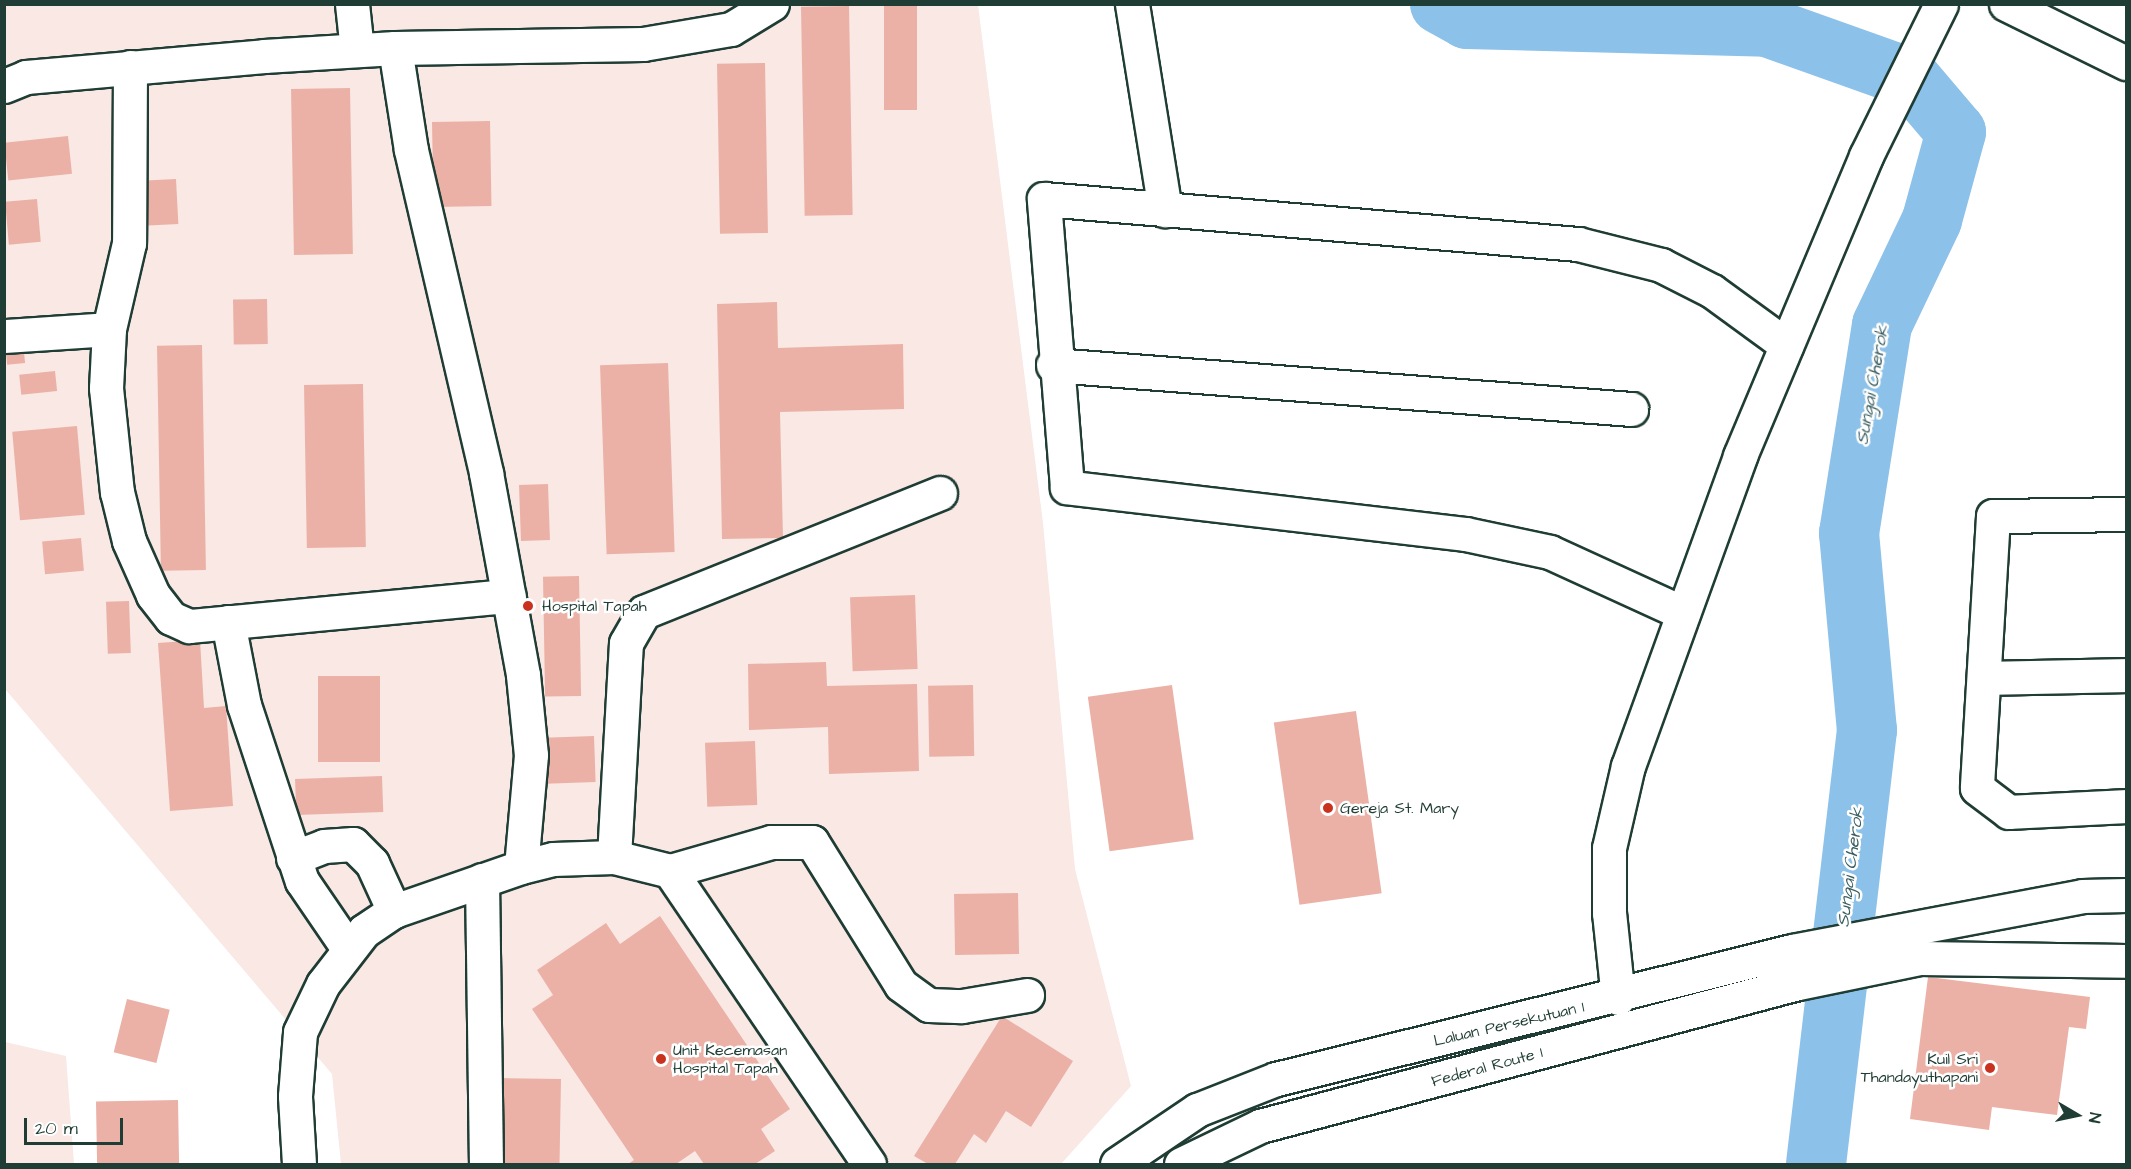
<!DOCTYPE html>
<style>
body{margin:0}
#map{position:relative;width:2131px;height:1169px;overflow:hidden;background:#fff;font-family:"Architects Daughter",sans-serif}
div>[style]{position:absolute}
.built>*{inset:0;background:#f9e8e4}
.river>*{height:60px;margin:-30px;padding:0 30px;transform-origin:30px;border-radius:30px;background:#8cc1e9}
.building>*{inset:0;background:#ebb1a6;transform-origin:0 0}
.roads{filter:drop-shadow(2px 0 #1f3d34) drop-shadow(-2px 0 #1f3d34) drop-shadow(0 2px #1f3d34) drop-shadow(0 -2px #1f3d34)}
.minor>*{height:33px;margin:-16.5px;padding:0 16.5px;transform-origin:16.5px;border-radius:16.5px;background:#fff}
.highway>*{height:33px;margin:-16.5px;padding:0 16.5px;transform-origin:16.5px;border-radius:16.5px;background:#fff}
.dots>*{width:16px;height:16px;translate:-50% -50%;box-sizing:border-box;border:3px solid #fff;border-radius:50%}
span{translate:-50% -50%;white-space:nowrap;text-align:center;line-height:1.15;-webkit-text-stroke:5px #fff;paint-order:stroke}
.poi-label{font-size:16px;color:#1f3d34}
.left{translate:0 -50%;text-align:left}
.right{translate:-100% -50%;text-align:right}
.street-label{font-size:16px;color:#1f3d34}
.water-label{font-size:18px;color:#3a5e61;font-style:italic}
.frame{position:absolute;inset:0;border:6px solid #1f3d34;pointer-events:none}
.north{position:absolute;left:2047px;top:1085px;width:60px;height:60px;-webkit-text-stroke:4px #fff;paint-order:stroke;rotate:99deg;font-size:16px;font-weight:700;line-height:24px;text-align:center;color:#1f3d34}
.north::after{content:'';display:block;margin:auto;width:21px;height:27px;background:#1f3d34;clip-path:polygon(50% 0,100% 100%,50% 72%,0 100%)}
.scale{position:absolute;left:24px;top:1118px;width:99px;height:27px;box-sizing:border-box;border:3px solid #1f3d34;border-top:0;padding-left:8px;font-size:18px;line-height:21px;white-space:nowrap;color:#1f3d34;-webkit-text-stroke:4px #fff;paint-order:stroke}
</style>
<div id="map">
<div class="built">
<div style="clip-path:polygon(4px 5px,978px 5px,1043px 523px,1075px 869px,1131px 1086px,1061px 1164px,341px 1164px,332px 1074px,5px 689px)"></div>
<div style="clip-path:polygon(5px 1042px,66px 1056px,74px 1164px,5px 1164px)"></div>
</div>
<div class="river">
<div style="left:1440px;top:4px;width:31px;rotate:29deg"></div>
<div style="left:1467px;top:19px;width:300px;rotate:1.5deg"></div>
<div style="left:1767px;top:27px;width:152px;rotate:19.6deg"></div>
<div style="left:1910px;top:78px;width:71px;rotate:49.6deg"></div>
<div style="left:1956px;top:132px;width:91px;rotate:105.3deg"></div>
<div style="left:1932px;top:220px;width:116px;rotate:115.5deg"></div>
<div style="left:1882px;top:325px;width:211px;rotate:99deg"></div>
<div style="left:1849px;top:533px;width:198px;rotate:84.8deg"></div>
<div style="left:1867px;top:730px;width:437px;rotate:96.7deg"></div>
</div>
<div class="building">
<div style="left:884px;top:4px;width:33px;height:106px"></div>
<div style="left:849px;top:6px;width:209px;height:48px;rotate:89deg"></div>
<div style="left:765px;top:63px;width:170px;height:48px;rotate:89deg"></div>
<div style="left:350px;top:88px;width:166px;height:59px;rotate:89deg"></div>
<div style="left:490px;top:121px;width:85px;height:58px;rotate:89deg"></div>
<div style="left:68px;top:136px;width:38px;height:64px;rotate:84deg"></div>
<div style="left:176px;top:179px;width:45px;height:35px;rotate:87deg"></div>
<div style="left:37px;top:199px;width:43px;height:32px;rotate:85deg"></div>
<div style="left:267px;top:299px;width:45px;height:34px;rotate:89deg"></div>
<div style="clip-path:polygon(777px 302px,778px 348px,903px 344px,904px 409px,780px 412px,783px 538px,722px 539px,717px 304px)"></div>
<div style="left:23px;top:343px;width:20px;height:18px;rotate:84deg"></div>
<div style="left:202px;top:345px;width:225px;height:45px;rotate:89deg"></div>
<div style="left:668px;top:363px;width:189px;height:68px;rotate:88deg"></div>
<div style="left:55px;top:371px;width:20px;height:36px;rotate:84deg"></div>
<div style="left:363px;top:384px;width:163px;height:59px;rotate:89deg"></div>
<div style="left:77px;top:426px;width:89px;height:65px;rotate:85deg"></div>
<div style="left:548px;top:484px;width:56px;height:29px;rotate:88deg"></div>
<div style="left:81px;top:538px;width:33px;height:39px;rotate:85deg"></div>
<div style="left:579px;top:576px;width:120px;height:36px;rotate:89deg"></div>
<div style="left:915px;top:595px;width:74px;height:65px;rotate:88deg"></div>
<div style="left:129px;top:601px;width:52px;height:23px;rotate:88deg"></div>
<div style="clip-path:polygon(200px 640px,204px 708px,226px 706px,233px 806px,170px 811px,158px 643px)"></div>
<div style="clip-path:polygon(826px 662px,827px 686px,917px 684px,919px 771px,829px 774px,828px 727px,749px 730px,748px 664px)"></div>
<div style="left:318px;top:676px;width:62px;height:86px"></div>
<div style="left:973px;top:685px;width:71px;height:45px;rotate:89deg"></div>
<div style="left:1172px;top:685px;width:156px;height:85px;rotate:82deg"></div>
<div style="left:1356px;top:711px;width:184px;height:83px;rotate:82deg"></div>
<div style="left:594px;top:736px;width:46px;height:57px;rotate:88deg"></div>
<div style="left:755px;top:741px;width:64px;height:50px;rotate:88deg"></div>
<div style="left:382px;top:776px;width:36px;height:87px;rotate:88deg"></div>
<div style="left:1018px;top:893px;width:61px;height:64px;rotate:89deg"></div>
<div style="clip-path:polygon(660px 916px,790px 1109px,761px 1129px,775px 1151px,755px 1164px,704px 1164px,695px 1151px,676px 1164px,628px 1164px,634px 1160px,532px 1009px,553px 995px,537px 970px,606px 923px,620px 944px)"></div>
<div style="clip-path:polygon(1928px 977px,2090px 997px,2086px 1029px,2069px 1027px,2057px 1115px,1992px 1107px,1989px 1130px,1910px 1119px)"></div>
<div style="left:127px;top:999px;width:44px;height:55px;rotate:14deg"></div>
<div style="clip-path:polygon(1002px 1016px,1073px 1061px,1031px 1127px,1006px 1111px,986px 1143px,974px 1134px,955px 1164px,928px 1164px,914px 1156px)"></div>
<div style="left:499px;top:1078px;width:62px;height:86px;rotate:1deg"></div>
<div style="left:178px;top:1100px;width:64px;height:82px;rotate:89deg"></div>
</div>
<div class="roads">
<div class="minor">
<div style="left:352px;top:4px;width:46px;rotate:83.8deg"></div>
<div style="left:1132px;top:4px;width:209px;rotate:80.9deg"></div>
<div style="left:2006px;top:4px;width:134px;rotate:26.2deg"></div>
<div style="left:395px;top:48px;width:103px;rotate:81.1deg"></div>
<div style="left:411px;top:150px;width:332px;rotate:76.9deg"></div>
<div style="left:486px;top:473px;width:205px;rotate:79.6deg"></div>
<div style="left:523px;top:675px;width:80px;rotate:84.3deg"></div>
<div style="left:531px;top:755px;width:112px;rotate:95.1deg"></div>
<div style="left:130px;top:67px;width:176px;rotate:90.3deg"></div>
<div style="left:129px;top:243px;width:88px;rotate:103.1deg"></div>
<div style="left:109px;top:329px;width:59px;rotate:92.9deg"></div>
<div style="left:106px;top:388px;width:105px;rotate:84deg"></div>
<div style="left:117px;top:492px;width:50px;rotate:76.2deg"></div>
<div style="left:129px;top:541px;width:59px;rotate:66deg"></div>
<div style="left:153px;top:595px;width:29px;rotate:52deg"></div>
<div style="left:171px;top:618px;width:20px;rotate:24deg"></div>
<div style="left:189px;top:626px;width:321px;rotate:-5.4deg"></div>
<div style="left:4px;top:86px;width:24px;rotate:-22deg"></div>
<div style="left:26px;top:77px;width:239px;rotate:-5deg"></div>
<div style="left:264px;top:56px;width:131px;rotate:-3.5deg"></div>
<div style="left:395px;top:48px;width:248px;rotate:-0.9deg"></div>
<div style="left:643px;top:44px;width:89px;rotate:-9.7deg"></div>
<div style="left:731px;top:29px;width:48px;rotate:-31.4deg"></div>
<div style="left:4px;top:336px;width:105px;rotate:-3.8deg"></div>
<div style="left:1053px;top:365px;width:580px;rotate:4.35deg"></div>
<div style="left:2126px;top:514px;width:133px;rotate:179.1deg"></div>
<div style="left:1993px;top:516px;width:272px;rotate:93.4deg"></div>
<div style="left:1977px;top:788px;width:40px;rotate:37deg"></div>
<div style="left:2009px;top:812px;width:117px;rotate:-2.9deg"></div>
<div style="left:1683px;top:613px;width:146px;rotate:-155.4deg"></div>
<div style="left:1550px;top:552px;width:87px;rotate:-168deg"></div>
<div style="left:1465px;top:534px;width:401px;rotate:-173.3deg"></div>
<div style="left:1067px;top:487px;width:289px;rotate:-94.6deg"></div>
<div style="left:1044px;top:199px;width:536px;rotate:4.82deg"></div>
<div style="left:1578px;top:244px;width:86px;rotate:14.2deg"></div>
<div style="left:1661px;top:265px;width:57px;rotate:27deg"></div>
<div style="left:1712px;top:291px;width:92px;rotate:36.1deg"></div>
<div style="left:228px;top:622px;width:85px;rotate:79.1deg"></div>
<div style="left:244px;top:705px;width:185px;rotate:71.8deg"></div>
<div style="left:302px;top:881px;width:83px;rotate:55.7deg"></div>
<div style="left:1986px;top:678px;width:140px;rotate:-1.2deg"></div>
<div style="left:614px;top:857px;width:214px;rotate:-86.8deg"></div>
<div style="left:626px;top:643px;width:36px;rotate:-60deg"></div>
<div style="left:644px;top:612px;width:319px;rotate:-21.9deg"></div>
<div style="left:293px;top:858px;width:33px;rotate:-21deg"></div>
<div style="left:324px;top:846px;width:29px;rotate:-4deg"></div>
<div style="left:353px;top:844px;width:27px;rotate:45deg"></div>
<div style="left:372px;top:863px;width:53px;rotate:65.4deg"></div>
<div style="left:670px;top:871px;width:105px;rotate:-16deg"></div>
<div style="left:771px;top:842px;width:41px"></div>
<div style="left:812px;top:842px;width:168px;rotate:58.1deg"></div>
<div style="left:901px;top:985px;width:34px;rotate:36deg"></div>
<div style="left:929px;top:1005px;width:33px;rotate:2deg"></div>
<div style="left:962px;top:1006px;width:66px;rotate:-9.6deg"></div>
<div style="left:482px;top:880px;width:284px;rotate:89.2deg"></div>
<div style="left:1618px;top:998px;width:85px;rotate:-96deg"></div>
<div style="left:1609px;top:913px;width:65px;rotate:-90deg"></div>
<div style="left:1609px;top:848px;width:84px;rotate:-77deg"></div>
<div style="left:1628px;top:766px;width:330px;rotate:-70.1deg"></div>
<div style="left:1740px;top:456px;width:325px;rotate:-67.2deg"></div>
<div style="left:1866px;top:156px;width:169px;rotate:-63.7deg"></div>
<div style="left:299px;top:1164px;width:68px;rotate:-93.4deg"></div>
<div style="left:295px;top:1096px;width:64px;rotate:-85.5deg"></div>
<div style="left:300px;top:1032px;width:53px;rotate:-64.4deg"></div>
<div style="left:323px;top:984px;width:67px;rotate:-52.3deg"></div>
<div style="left:364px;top:931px;width:36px;rotate:-34deg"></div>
<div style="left:394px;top:911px;width:134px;rotate:-19.1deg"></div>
<div style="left:521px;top:867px;width:33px;rotate:-14deg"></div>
<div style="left:553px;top:859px;width:61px;rotate:-1.9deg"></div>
<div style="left:614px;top:857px;width:58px;rotate:14deg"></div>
<div style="left:670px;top:871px;width:354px;rotate:55.8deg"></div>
</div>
<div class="highway">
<div style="left:1117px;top:1164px;width:97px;rotate:-34deg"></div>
<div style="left:1197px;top:1110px;width:85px;rotate:-21.4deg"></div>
<div style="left:1276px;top:1079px;width:532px;rotate:-13.93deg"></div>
<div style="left:1792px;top:951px;width:295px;rotate:-10.7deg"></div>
<div style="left:2082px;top:896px;width:44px;rotate:-1.3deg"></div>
<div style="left:1181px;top:1164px;width:88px;rotate:-25.7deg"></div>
<div style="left:1260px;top:1126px;width:557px;rotate:-14.89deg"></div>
<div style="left:1798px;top:983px;width:125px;rotate:-11.6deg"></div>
<div style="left:1920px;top:958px;width:206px;rotate:0.8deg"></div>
</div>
</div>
<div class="dots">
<div style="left:528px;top:606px;background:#c8321e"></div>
<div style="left:1328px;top:808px;background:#c8321e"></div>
<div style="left:661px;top:1059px;background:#c8321e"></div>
<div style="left:1990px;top:1068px;background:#c8321e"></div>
</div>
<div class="poi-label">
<span class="left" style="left:542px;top:606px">Hospital Tapah</span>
<span class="left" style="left:1340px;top:808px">Gereja St. Mary</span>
<span class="left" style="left:673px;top:1059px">Unit Kecemasan<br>Hospital Tapah</span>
<span class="right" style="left:1978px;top:1068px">Kuil Sri<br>Thandayuthapani</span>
</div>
<div class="street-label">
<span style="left:1509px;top:1024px;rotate:-13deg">Laluan Persekutuan 1</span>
<span style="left:1487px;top:1067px;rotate:-15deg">Federal Route 1</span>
</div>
<div class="water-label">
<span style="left:1873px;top:385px;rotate:-80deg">Sungai Cherok</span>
<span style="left:1851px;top:867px;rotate:-83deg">Sungai Cherok</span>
</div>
<div class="frame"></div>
<div class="north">N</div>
<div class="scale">20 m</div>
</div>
